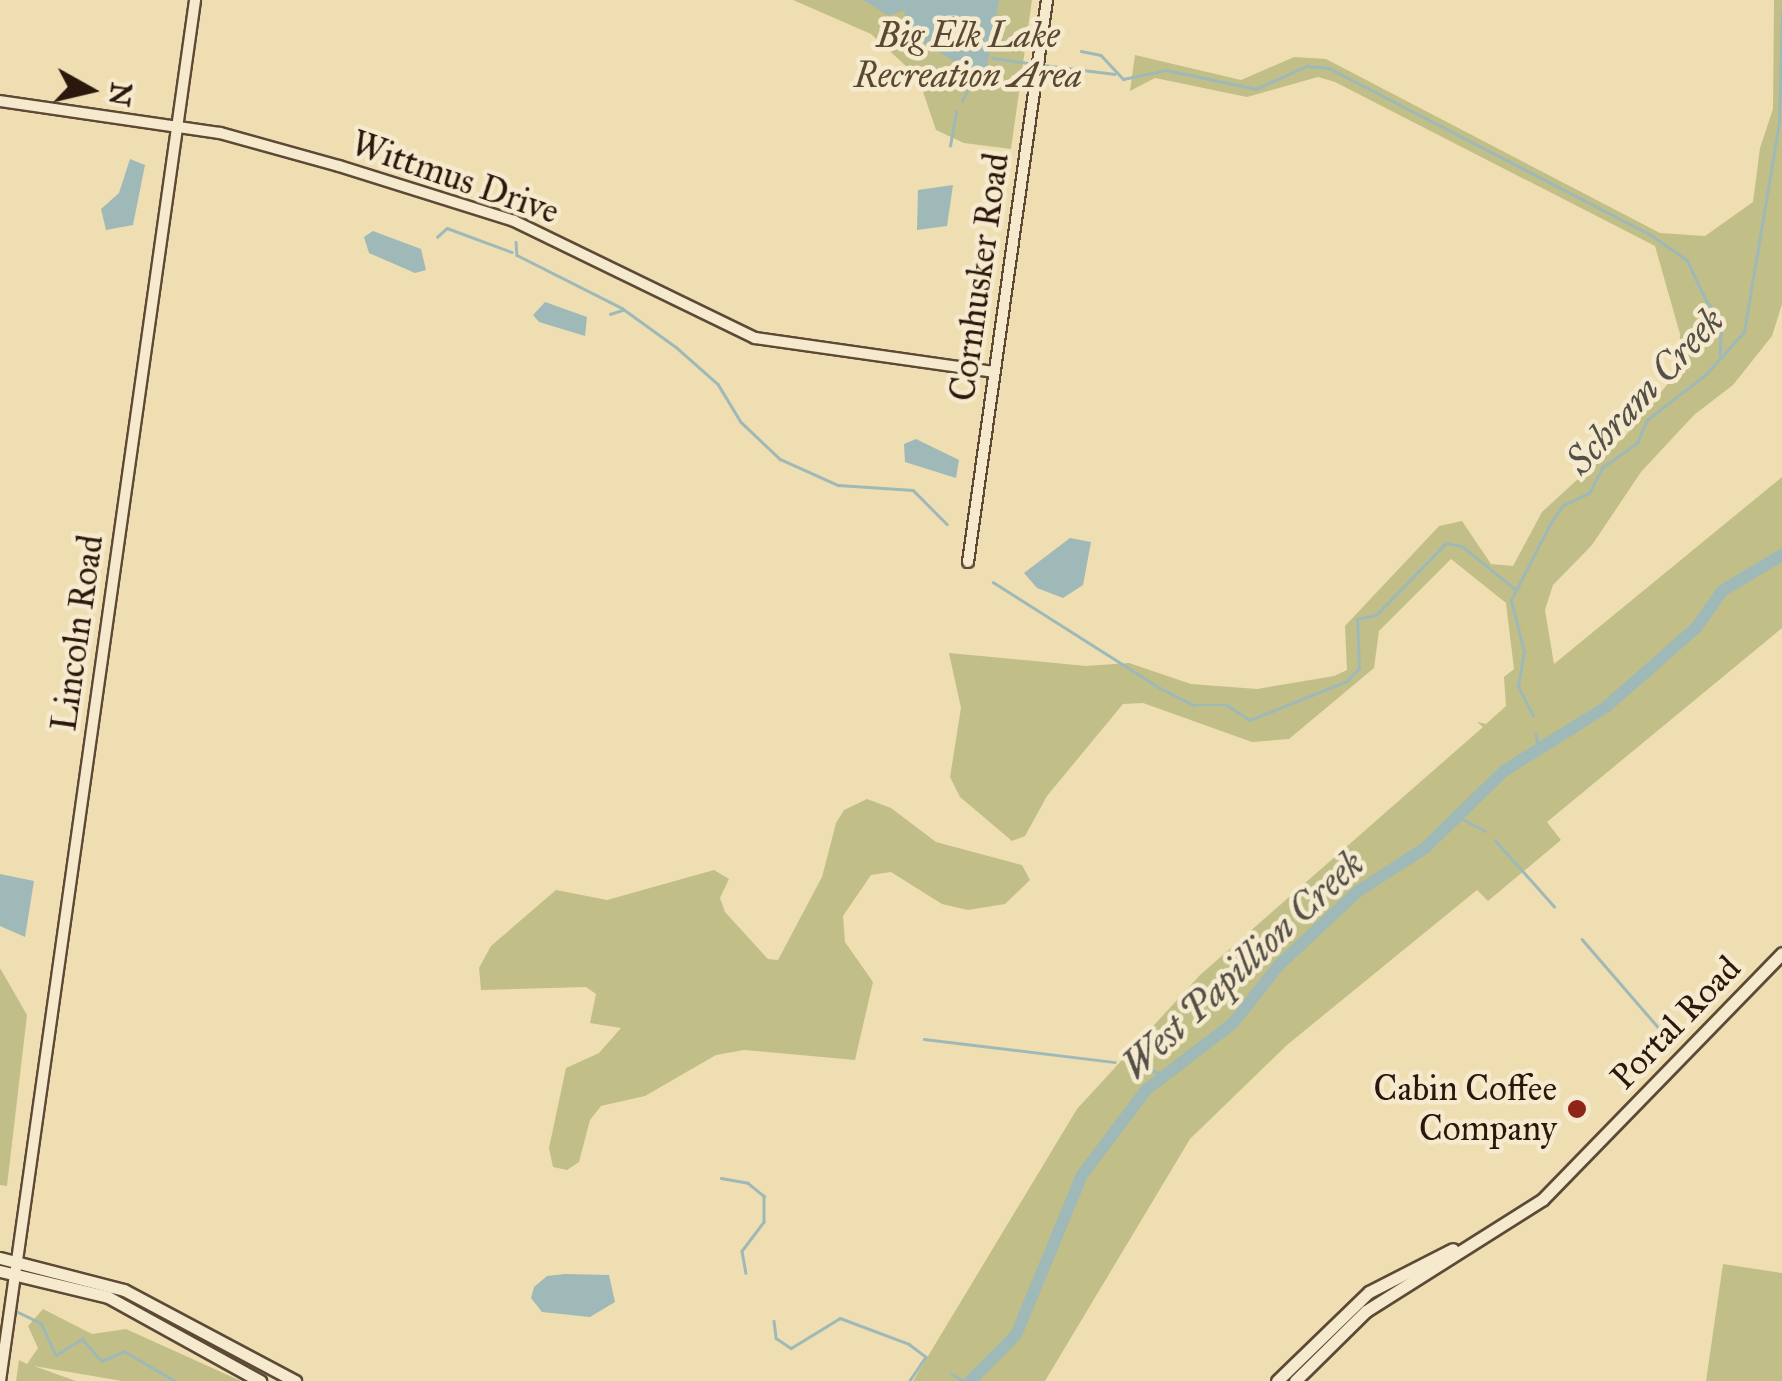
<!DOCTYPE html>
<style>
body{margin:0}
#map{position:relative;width:1782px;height:1381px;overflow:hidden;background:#efdeb2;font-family:"IM FELL Great Primer",serif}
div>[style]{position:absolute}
.green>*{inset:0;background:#c1bf87}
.water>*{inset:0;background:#9eb9b7}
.stream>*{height:2.5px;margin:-1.25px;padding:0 1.25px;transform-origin:1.25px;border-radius:1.25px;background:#9eb9b7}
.river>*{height:12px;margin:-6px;padding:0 6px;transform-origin:6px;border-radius:6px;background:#9eb9b7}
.roads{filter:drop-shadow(2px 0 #5d4936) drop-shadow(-2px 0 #5d4936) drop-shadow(0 2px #5d4936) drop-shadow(0 -2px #5d4936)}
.tertiary>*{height:10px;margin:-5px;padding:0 5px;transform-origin:5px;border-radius:5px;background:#f5eacd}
.secondary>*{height:11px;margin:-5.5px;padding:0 5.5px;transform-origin:5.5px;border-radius:5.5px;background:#f5eacd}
.dots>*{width:28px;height:28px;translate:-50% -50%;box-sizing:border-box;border:5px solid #f5eacd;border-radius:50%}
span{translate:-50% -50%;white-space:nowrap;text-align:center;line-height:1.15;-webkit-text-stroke:9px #f5eacd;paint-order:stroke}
.park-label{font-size:35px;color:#594932;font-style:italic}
.street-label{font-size:35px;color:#2c170d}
.poi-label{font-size:35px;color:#2c170d}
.right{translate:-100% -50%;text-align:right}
.water-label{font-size:38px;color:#545048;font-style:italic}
.north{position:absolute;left:40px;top:40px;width:100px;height:100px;-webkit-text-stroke:8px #f5eacd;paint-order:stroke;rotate:98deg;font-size:28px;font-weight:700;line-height:40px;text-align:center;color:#2c170d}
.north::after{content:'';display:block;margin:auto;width:35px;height:45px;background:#2c170d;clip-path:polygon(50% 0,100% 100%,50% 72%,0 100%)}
</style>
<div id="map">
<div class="green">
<div style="clip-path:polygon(793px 0,1032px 0,1011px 149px,964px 143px,936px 130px,918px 77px,871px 34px)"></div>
<div style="clip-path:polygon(1774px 0,1782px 0,1782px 304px,1772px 336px,1733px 385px,1694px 415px,1641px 472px,1592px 545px,1553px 585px,1545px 610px,1554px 664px,1782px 477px,1782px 628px,1547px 822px,1561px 840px,1488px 901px,1477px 890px,1287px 1045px,1190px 1139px,1045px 1381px,913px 1381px,1077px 1109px,1200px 975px,1483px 727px,1477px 722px,1486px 724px,1506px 706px,1504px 677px,1514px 669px,1506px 603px,1451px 559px,1379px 631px,1374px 668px,1289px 739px,1252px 742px,1143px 703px,1123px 704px,1047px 796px,1025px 836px,1012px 841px,960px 797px,950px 777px,961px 708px,949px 653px,1086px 666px,1129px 663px,1191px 684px,1257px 689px,1334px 676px,1347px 670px,1345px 626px,1439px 526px,1462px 521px,1491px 564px,1513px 566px,1542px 512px,1626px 435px,1679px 370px,1680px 334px,1655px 246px,1335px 82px,1318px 77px,1247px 97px,1155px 78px,1130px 91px,1135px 55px,1241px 80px,1294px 57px,1326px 59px,1660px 233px,1705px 236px,1753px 202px,1760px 148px,1773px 109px)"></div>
<div style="clip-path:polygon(867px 799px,891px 808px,936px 842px,1022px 865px,1030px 880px,1005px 904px,968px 910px,942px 904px,891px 872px,871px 875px,843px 916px,845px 942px,873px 982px,855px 1060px,744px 1050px,716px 1055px,645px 1096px,601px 1106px,590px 1120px,579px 1162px,567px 1170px,553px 1167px,549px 1148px,566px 1068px,599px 1053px,621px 1028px,590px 1023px,596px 994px,586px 987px,481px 990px,479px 968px,491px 946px,556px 890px,607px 900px,714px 870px,729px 879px,720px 898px,725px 912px,768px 959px,778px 960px,822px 877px,836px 823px,844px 810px)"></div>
<div style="clip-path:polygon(0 968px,27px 1015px,7px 1186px,0 1185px)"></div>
<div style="clip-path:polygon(1723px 1264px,1782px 1273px,1782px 1381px,1706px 1381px)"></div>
<div style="clip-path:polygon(43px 1309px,92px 1334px,126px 1329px,241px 1381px,122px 1381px,34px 1366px,76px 1381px,16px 1381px,19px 1360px,27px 1364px,38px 1348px,28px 1326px)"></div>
</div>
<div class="water">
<div style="clip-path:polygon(863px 0,999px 0,986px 73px,969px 71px,907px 32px,904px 10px,889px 16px)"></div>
<div style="clip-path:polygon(130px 159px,145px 165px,133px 225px,106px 230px,101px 209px,119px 193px)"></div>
<div style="clip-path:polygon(953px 185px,947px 226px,917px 230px,918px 190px)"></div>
<div style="clip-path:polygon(373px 231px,421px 249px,426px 270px,415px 273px,369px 253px,364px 237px)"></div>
<div style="clip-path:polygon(545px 302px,587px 317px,585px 336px,539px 322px,533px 315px)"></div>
<div style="clip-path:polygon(916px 439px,959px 460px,956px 478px,905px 462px,904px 444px)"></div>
<div style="clip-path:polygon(1070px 538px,1091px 542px,1083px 585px,1063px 598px,1037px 588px,1024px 573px)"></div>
<div style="clip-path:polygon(0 874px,34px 881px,25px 937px,0 926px)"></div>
<div style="clip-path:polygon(565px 1274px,609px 1275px,615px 1302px,590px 1317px,542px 1312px,531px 1298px,534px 1287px,547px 1276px)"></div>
</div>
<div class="stream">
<div style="left:1081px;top:51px;width:20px;rotate:11deg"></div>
<div style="left:1101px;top:55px;width:33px;rotate:47deg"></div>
<div style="left:1123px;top:79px;width:44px;rotate:-11.8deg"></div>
<div style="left:1166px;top:70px;width:92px;rotate:11.9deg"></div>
<div style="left:1256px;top:89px;width:56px;rotate:-24.3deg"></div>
<div style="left:1307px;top:66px;width:22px;rotate:5deg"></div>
<div style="left:1329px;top:68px;width:363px;rotate:27.4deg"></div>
<div style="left:1651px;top:235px;width:44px;rotate:34.8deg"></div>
<div style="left:1687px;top:260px;width:47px;rotate:64.5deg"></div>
<div style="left:1707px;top:302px;width:21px;rotate:45deg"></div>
<div style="left:1722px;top:317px;width:37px;rotate:93deg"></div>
<div style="left:992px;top:58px;width:43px;rotate:7.9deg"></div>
<div style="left:1043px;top:65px;width:72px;rotate:7.2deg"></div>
<div style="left:962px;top:101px;width:31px;rotate:-63deg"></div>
<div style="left:950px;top:146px;width:35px;rotate:-80deg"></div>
<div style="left:437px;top:237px;width:13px;rotate:-42deg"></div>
<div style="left:447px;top:228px;width:69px;rotate:20.3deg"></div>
<div style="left:516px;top:242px;width:13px;rotate:86deg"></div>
<div style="left:517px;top:255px;width:118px;rotate:26.8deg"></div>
<div style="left:622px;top:308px;width:67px;rotate:35.8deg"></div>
<div style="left:676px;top:347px;width:56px;rotate:41.4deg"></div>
<div style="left:718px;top:384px;width:44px;rotate:58.8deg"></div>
<div style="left:741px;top:422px;width:54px;rotate:43.5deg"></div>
<div style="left:780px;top:459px;width:64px;rotate:24.1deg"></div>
<div style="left:838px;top:485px;width:75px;rotate:3.8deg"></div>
<div style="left:913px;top:490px;width:48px;rotate:45deg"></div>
<div style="left:610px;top:314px;width:13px;rotate:-18deg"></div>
<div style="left:993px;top:582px;width:198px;rotate:32.4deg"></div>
<div style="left:1160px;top:688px;width:38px;rotate:27deg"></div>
<div style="left:1194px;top:705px;width:33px"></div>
<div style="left:1227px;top:705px;width:27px;rotate:33deg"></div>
<div style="left:1250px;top:720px;width:105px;rotate:-21.9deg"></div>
<div style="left:1347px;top:681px;width:18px;rotate:-47deg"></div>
<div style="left:1359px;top:668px;width:49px;rotate:-92.3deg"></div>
<div style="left:1357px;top:619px;width:19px;rotate:-12deg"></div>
<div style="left:1376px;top:615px;width:100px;rotate:-45.8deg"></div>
<div style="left:1446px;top:543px;width:16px;rotate:11deg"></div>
<div style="left:1462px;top:546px;width:68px;rotate:39.1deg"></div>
<div style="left:1533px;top:716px;width:34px;rotate:-117deg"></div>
<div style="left:1518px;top:686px;width:35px;rotate:-80deg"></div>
<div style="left:1524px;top:652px;width:54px;rotate:-104deg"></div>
<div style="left:1511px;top:600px;width:85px;rotate:-62.8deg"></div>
<div style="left:1550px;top:524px;width:22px;rotate:-56deg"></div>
<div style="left:1562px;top:506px;width:30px;rotate:-26deg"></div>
<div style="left:1589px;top:493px;width:30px;rotate:-62deg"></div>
<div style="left:1603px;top:467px;width:42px;rotate:-35.2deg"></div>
<div style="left:1637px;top:443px;width:25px;rotate:-67deg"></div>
<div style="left:1647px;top:420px;width:75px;rotate:-37.9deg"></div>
<div style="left:1706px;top:374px;width:57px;rotate:-47.9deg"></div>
<div style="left:1744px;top:332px;width:213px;rotate:-80.5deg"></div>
<div style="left:1779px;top:122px;width:109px;rotate:-88.4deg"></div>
<div style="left:1536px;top:734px;width:15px;rotate:79deg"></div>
<div style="left:1457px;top:816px;width:32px;rotate:28deg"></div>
<div style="left:1495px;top:840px;width:89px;rotate:48.2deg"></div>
<div style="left:1582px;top:939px;width:135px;rotate:49.2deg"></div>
<div style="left:924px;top:1039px;width:192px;rotate:6.9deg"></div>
<div style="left:1149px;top:1069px;width:14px;rotate:21deg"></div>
<div style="left:721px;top:1178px;width:27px;rotate:10deg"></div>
<div style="left:748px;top:1183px;width:21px;rotate:39deg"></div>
<div style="left:764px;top:1196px;width:26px;rotate:90deg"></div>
<div style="left:764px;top:1222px;width:36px;rotate:127deg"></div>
<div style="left:742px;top:1251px;width:22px;rotate:80deg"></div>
<div style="left:16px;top:1311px;width:28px;rotate:26deg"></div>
<div style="left:41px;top:1323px;width:35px;rotate:65deg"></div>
<div style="left:56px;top:1355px;width:31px;rotate:-32deg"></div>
<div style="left:82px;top:1339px;width:30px;rotate:48deg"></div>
<div style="left:102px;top:1361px;width:24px;rotate:-24deg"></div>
<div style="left:124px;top:1351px;width:59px;rotate:30.5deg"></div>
<div style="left:774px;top:1321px;width:17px;rotate:83deg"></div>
<div style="left:776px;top:1338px;width:18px;rotate:34deg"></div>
<div style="left:791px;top:1348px;width:57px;rotate:-31.5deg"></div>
<div style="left:840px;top:1318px;width:74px;rotate:20.6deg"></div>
<div style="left:909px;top:1344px;width:21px;rotate:37deg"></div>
<div style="left:926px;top:1357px;width:29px;rotate:124deg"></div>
<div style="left:952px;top:1374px;width:14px;rotate:30deg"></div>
</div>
<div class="river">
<div style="left:970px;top:1381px;width:65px;rotate:-45deg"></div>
<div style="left:1016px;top:1335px;width:173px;rotate:-67.6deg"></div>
<div style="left:1082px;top:1175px;width:106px;rotate:-53deg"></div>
<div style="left:1146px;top:1090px;width:110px;rotate:-37.6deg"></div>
<div style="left:1233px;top:1023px;width:74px;rotate:-51.6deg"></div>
<div style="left:1279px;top:965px;width:107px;rotate:-43.1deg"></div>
<div style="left:1357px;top:892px;width:81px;rotate:-32.9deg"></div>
<div style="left:1425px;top:848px;width:110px;rotate:-44.3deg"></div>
<div style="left:1504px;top:771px;width:120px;rotate:-32.1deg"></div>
<div style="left:1606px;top:707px;width:120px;rotate:-41.3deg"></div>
<div style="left:1696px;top:628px;width:45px;rotate:-54.9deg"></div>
<div style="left:1722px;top:591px;width:70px;rotate:-31deg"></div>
</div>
<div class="roads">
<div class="tertiary">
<div style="left:0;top:101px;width:222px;rotate:8.3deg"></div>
<div style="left:220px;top:133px;width:123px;rotate:15.5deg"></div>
<div style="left:339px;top:166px;width:183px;rotate:17.4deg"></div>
<div style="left:514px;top:221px;width:268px;rotate:25.9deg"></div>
<div style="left:755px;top:338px;width:241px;rotate:8.1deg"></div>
<div style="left:968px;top:562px;width:568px;rotate:-82deg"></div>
<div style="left:0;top:1381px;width:1395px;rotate:-81.96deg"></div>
</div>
<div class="secondary">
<div style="left:0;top:1258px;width:128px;rotate:14.5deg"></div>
<div style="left:124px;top:1290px;width:194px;rotate:28deg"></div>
<div style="left:0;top:1271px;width:111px;rotate:13.5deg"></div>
<div style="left:108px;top:1297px;width:174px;rotate:28.9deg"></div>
<div style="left:1277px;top:1381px;width:128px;rotate:-44.1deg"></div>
<div style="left:1369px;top:1292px;width:94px;rotate:-27.1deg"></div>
<div style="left:1295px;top:1381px;width:100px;rotate:-44.6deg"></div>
<div style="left:1366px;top:1311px;width:209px;rotate:-32.3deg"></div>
<div style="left:1543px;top:1199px;width:343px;rotate:-45.8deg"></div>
</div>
</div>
<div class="dots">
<div style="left:1577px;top:1109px;background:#8f2418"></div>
</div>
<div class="park-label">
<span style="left:968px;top:56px">Big Elk Lake<br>Recreation Area</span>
</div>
<div class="street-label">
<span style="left:455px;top:178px;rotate:19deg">Wittmus Drive</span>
<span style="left:980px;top:277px;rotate:-82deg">Cornhusker Road</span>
<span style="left:78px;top:633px;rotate:-82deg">Lincoln Road</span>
<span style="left:1676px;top:1023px;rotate:-46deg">Portal Road</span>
</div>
<div class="poi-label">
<span class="right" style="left:1557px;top:1109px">Cabin Coffee<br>Company</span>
</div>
<div class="water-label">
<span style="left:1645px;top:391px;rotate:-47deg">Schram Creek</span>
<span style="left:1243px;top:965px;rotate:-43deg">West Papillion Creek</span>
</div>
<div class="north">N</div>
</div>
